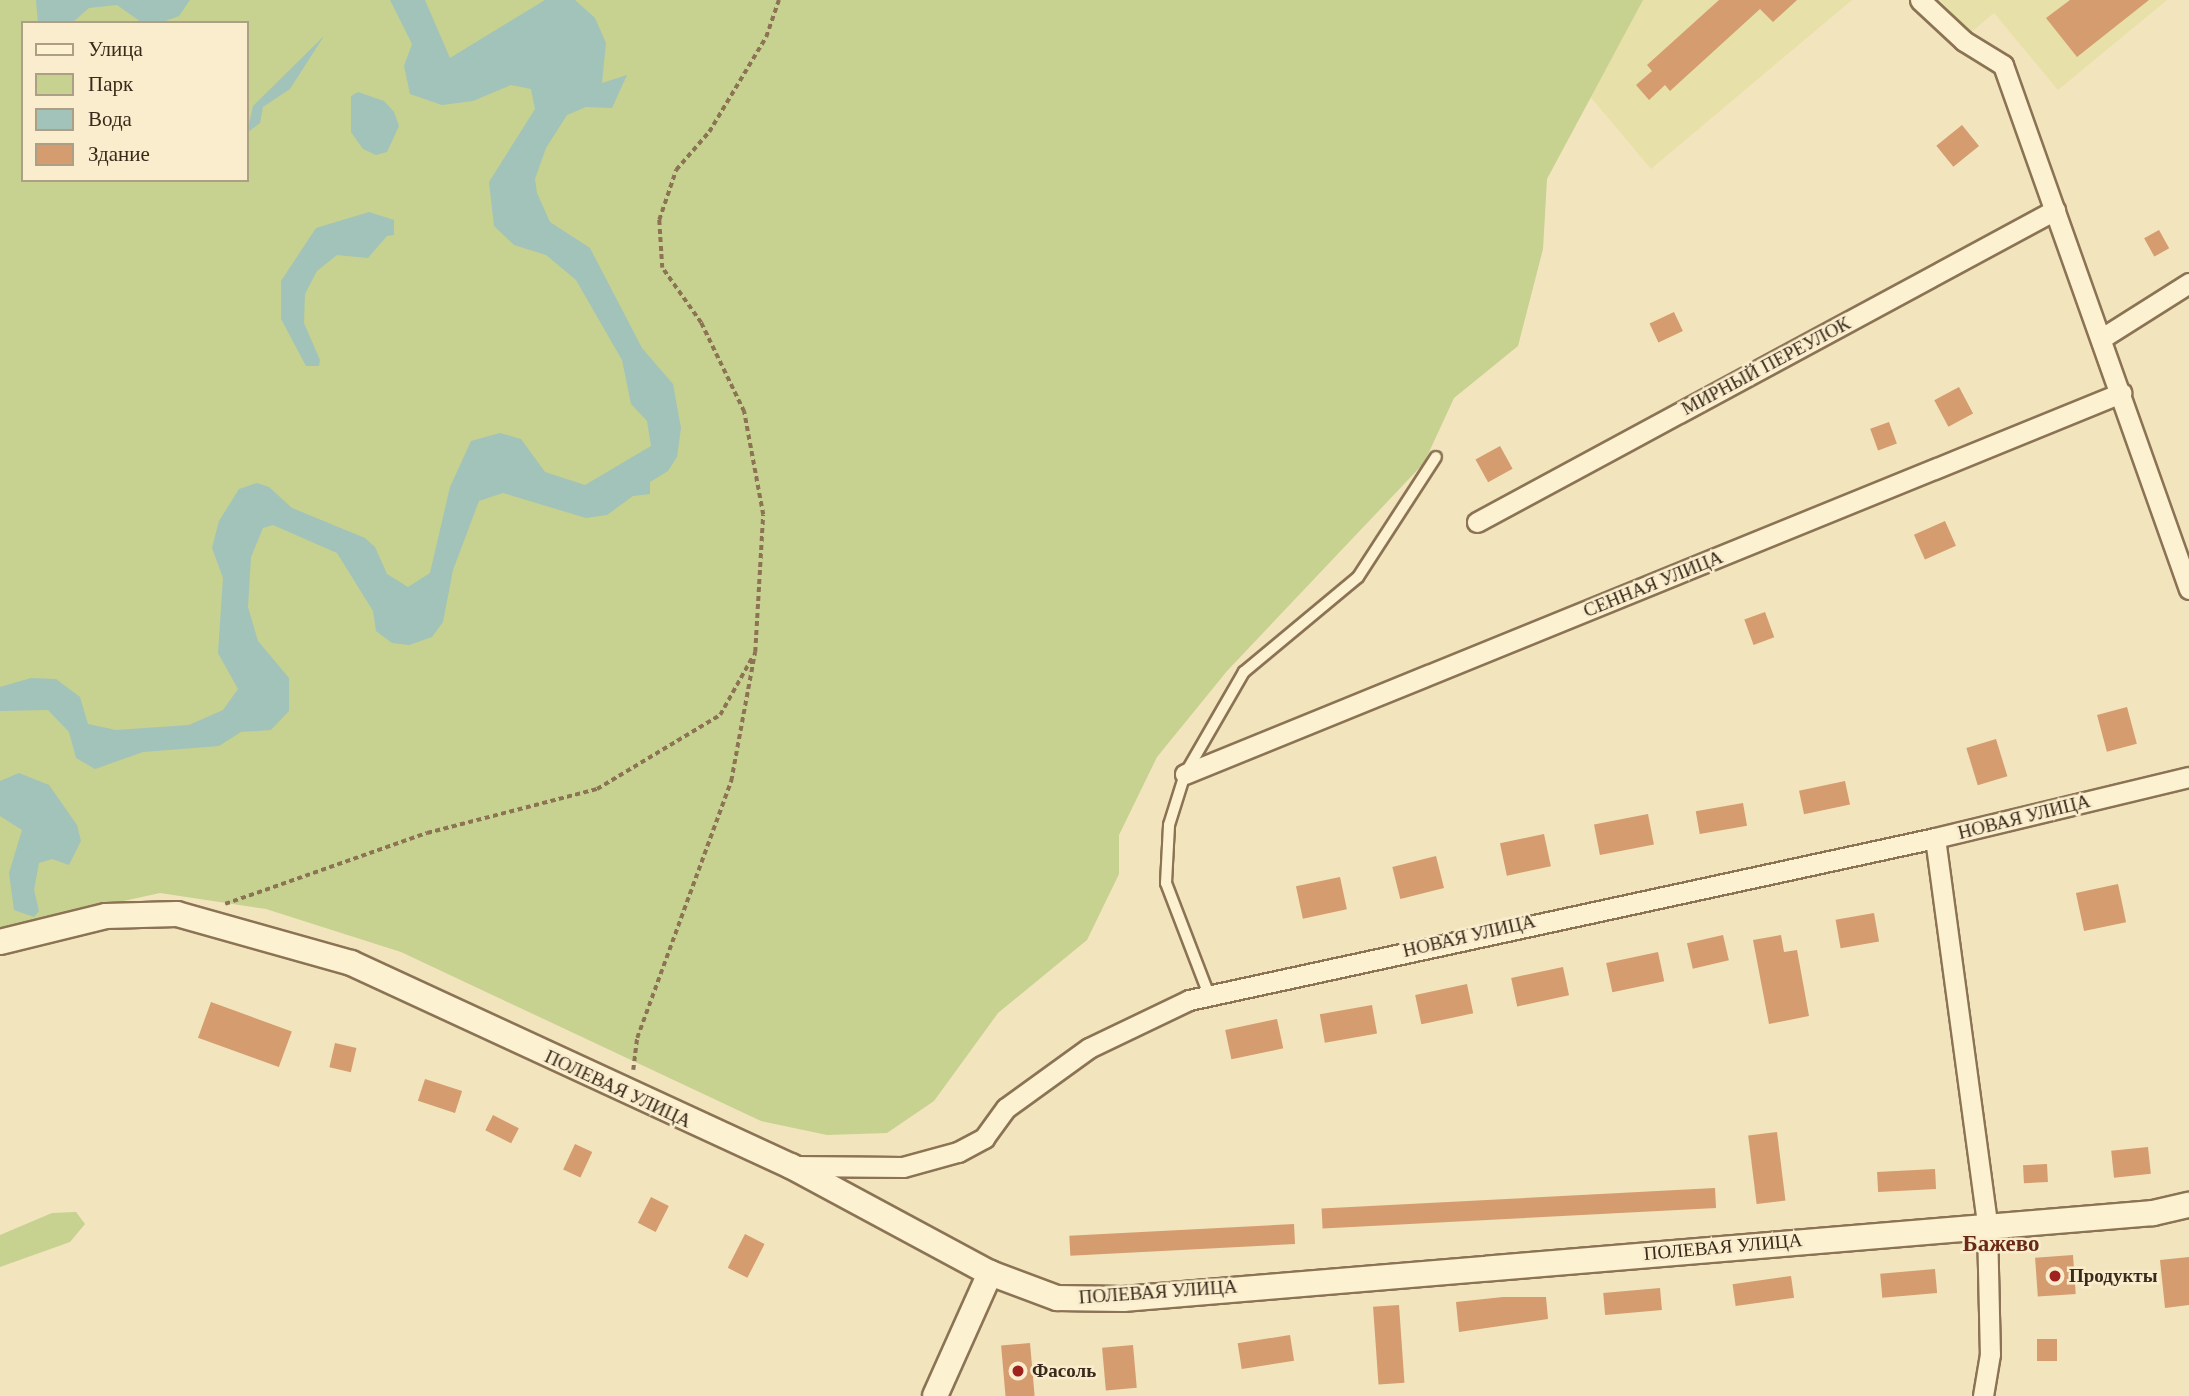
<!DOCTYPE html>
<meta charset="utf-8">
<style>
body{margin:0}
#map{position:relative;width:2189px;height:1396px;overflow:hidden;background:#f2e4bd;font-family:Georgia,serif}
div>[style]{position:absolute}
.farmland>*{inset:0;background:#e8e0a9}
.green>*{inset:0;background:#c7d190}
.water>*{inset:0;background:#a1c3ba}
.building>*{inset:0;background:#d49c6f;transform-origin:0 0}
.path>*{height:3.5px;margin-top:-1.75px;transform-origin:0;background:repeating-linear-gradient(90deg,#8b7354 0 5px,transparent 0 8.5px)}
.roads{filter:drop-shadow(2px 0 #8b7354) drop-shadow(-2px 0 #8b7354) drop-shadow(0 2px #8b7354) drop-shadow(0 -2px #8b7354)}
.service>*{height:10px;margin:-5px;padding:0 5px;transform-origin:5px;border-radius:5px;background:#fcf1d1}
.minor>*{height:19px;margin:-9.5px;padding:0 9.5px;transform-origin:9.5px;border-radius:9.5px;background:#fcf1d1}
.tertiary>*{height:24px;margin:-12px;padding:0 12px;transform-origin:12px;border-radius:12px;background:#fcf1d1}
.dots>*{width:19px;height:19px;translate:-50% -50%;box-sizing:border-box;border:4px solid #f9edcd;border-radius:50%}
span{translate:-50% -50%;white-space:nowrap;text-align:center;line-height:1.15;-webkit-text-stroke:5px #f9edcd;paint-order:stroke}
.street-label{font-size:19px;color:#392a1b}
.poi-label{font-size:19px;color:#392a1b;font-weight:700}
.left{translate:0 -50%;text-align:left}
.quarter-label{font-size:23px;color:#6a2a16;font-weight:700}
.legend{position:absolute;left:21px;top:21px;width:228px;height:161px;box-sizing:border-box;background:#f9edcd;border:2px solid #ac9f86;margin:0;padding:9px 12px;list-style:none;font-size:21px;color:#392a1b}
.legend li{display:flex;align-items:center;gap:14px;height:35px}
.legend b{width:35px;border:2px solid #ac9f86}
</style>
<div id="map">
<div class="farmland">
<div style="clip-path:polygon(1634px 0,1852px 0,1651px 169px,1561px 62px)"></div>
<div style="clip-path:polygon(1940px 0,2167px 0,2058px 90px,1994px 13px,1969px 34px)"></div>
</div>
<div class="green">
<div style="clip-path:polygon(evenodd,0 0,1643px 0,1547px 179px,1543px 249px,1518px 346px,1454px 398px,1424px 463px,1227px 671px,1157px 757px,1119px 835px,1119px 874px,1087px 940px,998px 1013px,934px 1101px,887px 1133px,827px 1135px,761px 1121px,401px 952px,266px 909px,160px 893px,0 928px,0 0,23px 23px,247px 23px,247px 180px,23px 180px,23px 23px)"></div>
<div style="clip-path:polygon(76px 1212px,85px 1224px,70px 1242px,0 1267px,0 1235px,52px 1213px)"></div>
</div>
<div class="water">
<div style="clip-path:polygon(36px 0,190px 0,179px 16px,160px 23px,141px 22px,117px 5px,89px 8px,72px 23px,38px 23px)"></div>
<div style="clip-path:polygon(390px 0,425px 0,450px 58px,545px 0,575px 0,595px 18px,606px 43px,602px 83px,627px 75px,612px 108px,586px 107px,567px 115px,546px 148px,535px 179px,537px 193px,550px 222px,590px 248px,642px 348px,673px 384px,681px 428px,677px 457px,668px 471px,650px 482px,650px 494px,633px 496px,607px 515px,586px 518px,503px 493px,479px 501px,453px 570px,443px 622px,432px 637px,409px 645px,392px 643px,376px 631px,373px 611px,337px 553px,273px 525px,263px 528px,251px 557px,248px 607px,258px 641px,289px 678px,289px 711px,271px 730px,241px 732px,219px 746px,143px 752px,95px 769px,76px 758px,69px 732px,48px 710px,0 711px,0 687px,31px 678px,56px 679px,80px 697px,88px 724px,116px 730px,189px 725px,223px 710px,238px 689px,218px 653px,223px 578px,212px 548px,219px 521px,239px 489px,257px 483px,269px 487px,292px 508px,365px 538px,375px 547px,387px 574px,408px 587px,430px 573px,450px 487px,471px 441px,500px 433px,521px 439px,545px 472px,585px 485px,651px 446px,647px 421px,631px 404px,622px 360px,576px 280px,546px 255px,514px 245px,494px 226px,489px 182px,535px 109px,531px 89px,511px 85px,473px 101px,442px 105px,410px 94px,404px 66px,412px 44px)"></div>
<div style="clip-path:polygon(324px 36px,290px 89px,263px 107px,260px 123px,247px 133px,253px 106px)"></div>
<div style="clip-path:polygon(358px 92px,384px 101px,394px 112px,399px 126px,387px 152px,376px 155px,363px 149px,351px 132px,351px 96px)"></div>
<div style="clip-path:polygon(369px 212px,394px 220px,394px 235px,387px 236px,368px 258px,337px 255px,317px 271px,305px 294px,304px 323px,320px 360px,319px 366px,306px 366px,281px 319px,281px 281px,316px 228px)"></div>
<div style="clip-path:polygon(19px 773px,49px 785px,77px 825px,81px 841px,69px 865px,52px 859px,39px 863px,34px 890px,39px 911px,34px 917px,14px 910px,9px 873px,22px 830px,0 816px,0 781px)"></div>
</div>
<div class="building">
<div style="clip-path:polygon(1719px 0,1797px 0,1773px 22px,1760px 9px,1670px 91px,1665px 85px,1649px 100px,1636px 85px,1652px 71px,1647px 65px)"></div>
<div style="clip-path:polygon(2070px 0,2149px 0,2077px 57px,2046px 18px)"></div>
<div style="left:1962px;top:125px;width:27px;height:33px;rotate:51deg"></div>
<div style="left:2159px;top:230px;width:21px;height:17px;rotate:61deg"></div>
<div style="left:1674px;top:312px;width:21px;height:27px;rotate:65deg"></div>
<div style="left:1959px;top:387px;width:30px;height:28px;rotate:62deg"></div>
<div style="left:1889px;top:422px;width:23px;height:20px;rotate:70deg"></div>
<div style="left:1500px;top:446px;width:26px;height:28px;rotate:61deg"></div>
<div style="left:1945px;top:521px;width:27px;height:34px;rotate:66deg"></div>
<div style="left:1765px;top:612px;width:27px;height:22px;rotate:70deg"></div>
<div style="left:2127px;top:707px;width:38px;height:31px;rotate:75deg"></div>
<div style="left:1996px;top:739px;width:39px;height:31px;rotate:73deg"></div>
<div style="left:1845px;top:781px;width:24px;height:47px;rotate:78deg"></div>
<div style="left:1743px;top:803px;width:23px;height:48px;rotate:80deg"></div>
<div style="left:1648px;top:814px;width:31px;height:55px;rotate:79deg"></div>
<div style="left:1544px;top:834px;width:33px;height:45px;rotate:78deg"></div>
<div style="left:1436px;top:856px;width:33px;height:45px;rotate:76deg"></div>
<div style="left:1340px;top:877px;width:33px;height:45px;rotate:78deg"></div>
<div style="left:2118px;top:884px;width:39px;height:43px;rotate:78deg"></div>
<div style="left:1874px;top:913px;width:29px;height:39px;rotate:80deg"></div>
<div style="left:1723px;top:935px;width:26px;height:37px;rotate:77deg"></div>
<div style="clip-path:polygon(1781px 935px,1784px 952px,1797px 950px,1809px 1016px,1769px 1024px,1753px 940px)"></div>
<div style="left:1658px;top:952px;width:30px;height:53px;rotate:78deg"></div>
<div style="left:1563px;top:967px;width:29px;height:53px;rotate:78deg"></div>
<div style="left:1467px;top:984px;width:30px;height:53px;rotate:78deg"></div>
<div style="left:211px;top:1002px;width:86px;height:38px;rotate:20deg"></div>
<div style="left:1372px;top:1005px;width:29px;height:53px;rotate:80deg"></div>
<div style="left:1277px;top:1019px;width:30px;height:53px;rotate:78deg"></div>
<div style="left:335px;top:1043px;width:22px;height:25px;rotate:13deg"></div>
<div style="left:425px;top:1079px;width:39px;height:23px;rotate:18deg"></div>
<div style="left:493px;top:1115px;width:29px;height:17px;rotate:27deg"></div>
<div style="left:1777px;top:1132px;width:69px;height:29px;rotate:83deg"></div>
<div style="left:575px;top:1144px;width:19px;height:28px;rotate:25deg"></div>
<div style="left:2148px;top:1147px;width:27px;height:37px;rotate:84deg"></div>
<div style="left:2047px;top:1164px;width:18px;height:24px;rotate:87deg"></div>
<div style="left:1935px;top:1169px;width:20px;height:58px;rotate:87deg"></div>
<div style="left:1715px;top:1188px;width:20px;height:394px;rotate:87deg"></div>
<div style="left:651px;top:1197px;width:20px;height:29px;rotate:27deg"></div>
<div style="left:1294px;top:1224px;width:20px;height:225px;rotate:87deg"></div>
<div style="left:745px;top:1234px;width:22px;height:38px;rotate:27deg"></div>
<div style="left:2073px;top:1255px;width:39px;height:38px;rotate:86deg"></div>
<div style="clip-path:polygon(2189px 1257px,2189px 1305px,2165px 1308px,2160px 1260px)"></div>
<div style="left:1935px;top:1269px;width:24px;height:55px;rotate:85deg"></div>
<div style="left:1791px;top:1276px;width:22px;height:59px;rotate:82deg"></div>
<div style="left:1660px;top:1288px;width:22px;height:57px;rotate:85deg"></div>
<div style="clip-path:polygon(1503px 1297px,1546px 1297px,1548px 1319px,1459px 1332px,1456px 1302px)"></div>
<div style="left:1399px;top:1305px;width:78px;height:26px;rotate:86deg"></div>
<div style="left:1290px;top:1335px;width:26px;height:53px;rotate:81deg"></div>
<div style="left:2057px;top:1339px;width:22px;height:20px;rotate:90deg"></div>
<div style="left:1030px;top:1343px;width:53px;height:29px;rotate:85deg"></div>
<div style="left:1133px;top:1345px;width:43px;height:31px;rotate:85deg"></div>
</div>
<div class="path">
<div style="left:225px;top:904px;width:214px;rotate:-19.4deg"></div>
<div style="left:427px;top:833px;width:176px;rotate:-14.5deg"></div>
<div style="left:597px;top:789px;width:144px;rotate:-31deg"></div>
<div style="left:720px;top:715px;width:68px;rotate:-60.8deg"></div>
<div style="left:633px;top:1070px;width:32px;rotate:-83deg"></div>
<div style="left:637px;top:1038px;width:274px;rotate:-69.9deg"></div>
<div style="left:731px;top:781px;width:131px;rotate:-79.5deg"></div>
<div style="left:755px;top:652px;width:137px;rotate:-86.7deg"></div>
<div style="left:763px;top:515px;width:105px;rotate:-100.5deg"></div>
<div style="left:744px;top:412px;width:99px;rotate:-115.8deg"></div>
<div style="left:701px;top:323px;width:67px;rotate:-125.3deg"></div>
<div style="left:662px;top:268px;width:48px;rotate:-93.6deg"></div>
<div style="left:659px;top:220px;width:53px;rotate:-71.2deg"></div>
<div style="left:676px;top:170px;width:50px;rotate:-49deg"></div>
<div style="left:709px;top:132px;width:111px;rotate:-59deg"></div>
<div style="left:766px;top:37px;width:39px;rotate:-71deg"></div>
</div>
<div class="roads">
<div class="service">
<div style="left:1209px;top:995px;width:120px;rotate:-111deg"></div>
<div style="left:1166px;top:883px;width:58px;rotate:-87deg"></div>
<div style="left:1169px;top:825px;width:53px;rotate:-72.6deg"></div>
<div style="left:1185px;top:774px;width:118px;rotate:-60deg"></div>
<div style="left:1244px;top:672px;width:148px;rotate:-39.8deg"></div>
<div style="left:1358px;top:577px;width:143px;rotate:-57deg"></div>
</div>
<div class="minor">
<div style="left:1920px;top:0;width:60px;rotate:43deg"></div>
<div style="left:1964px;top:41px;width:46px;rotate:31.6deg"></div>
<div style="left:2003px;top:65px;width:556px;rotate:70.46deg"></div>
<div style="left:2102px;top:338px;width:103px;rotate:-32.3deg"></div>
<div style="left:1477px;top:522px;width:657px;rotate:-28.36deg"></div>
<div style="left:1185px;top:774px;width:1011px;rotate:-22.15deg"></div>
<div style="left:1935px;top:838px;width:390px;rotate:82.3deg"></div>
<div style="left:1987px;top:1225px;width:129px;rotate:88.7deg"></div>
<div style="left:1990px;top:1354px;width:43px;rotate:99.5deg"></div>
<div style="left:792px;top:1166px;width:111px;rotate:0.5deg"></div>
<div style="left:903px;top:1167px;width:57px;rotate:-15.3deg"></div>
<div style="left:958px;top:1152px;width:30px;rotate:-28deg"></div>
<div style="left:984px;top:1138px;width:37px;rotate:-54deg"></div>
<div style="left:1006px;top:1108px;width:102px;rotate:-35.9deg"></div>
<div style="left:1089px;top:1048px;width:111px;rotate:-25.6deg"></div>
<div style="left:1189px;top:1000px;width:763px;rotate:-12.25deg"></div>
<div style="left:1935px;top:838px;width:261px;rotate:-13.5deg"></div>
</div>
<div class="tertiary">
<div style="left:0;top:942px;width:109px;rotate:-13.8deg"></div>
<div style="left:106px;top:916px;width:71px;rotate:-1.6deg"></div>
<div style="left:177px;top:914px;width:181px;rotate:15.7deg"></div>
<div style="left:351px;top:963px;width:485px;rotate:24.8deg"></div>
<div style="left:791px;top:1166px;width:226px;rotate:28.3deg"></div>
<div style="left:990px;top:1273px;width:72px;rotate:20.5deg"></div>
<div style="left:1057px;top:1298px;width:66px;rotate:0.9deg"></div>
<div style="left:1123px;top:1299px;width:1034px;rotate:-4.77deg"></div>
<div style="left:2153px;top:1213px;width:37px;rotate:-13deg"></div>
<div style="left:935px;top:1396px;width:135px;rotate:-65.9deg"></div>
</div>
</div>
<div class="dots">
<div style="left:2055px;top:1276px;background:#a0221f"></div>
<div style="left:1018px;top:1371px;background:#a0221f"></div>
</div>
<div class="street-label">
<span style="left:1766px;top:366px;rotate:-28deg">МИРНЫЙ ПЕРЕУЛОК</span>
<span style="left:1653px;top:584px;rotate:-22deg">СЕННАЯ УЛИЦА</span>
<span style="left:2024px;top:817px;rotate:-14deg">НОВАЯ УЛИЦА</span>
<span style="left:1469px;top:936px;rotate:-13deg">НОВАЯ УЛИЦА</span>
<span style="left:618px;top:1089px;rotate:25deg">ПОЛЕВАЯ УЛИЦА</span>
<span style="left:1723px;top:1247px;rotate:-5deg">ПОЛЕВАЯ УЛИЦА</span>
<span style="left:1158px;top:1292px;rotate:-4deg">ПОЛЕВАЯ УЛИЦА</span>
</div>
<div class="poi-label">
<span class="left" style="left:2069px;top:1276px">Продукты</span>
<span class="left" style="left:1032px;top:1371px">Фасоль</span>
</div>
<div class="quarter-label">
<span style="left:2001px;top:1244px">Бажево</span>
</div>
<ul class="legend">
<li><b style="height:9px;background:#fcf1d1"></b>Улица</li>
<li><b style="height:19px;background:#c7d190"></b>Парк</li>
<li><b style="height:19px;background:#a1c3ba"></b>Вода</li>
<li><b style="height:19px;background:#d49c6f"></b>Здание</li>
</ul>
</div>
